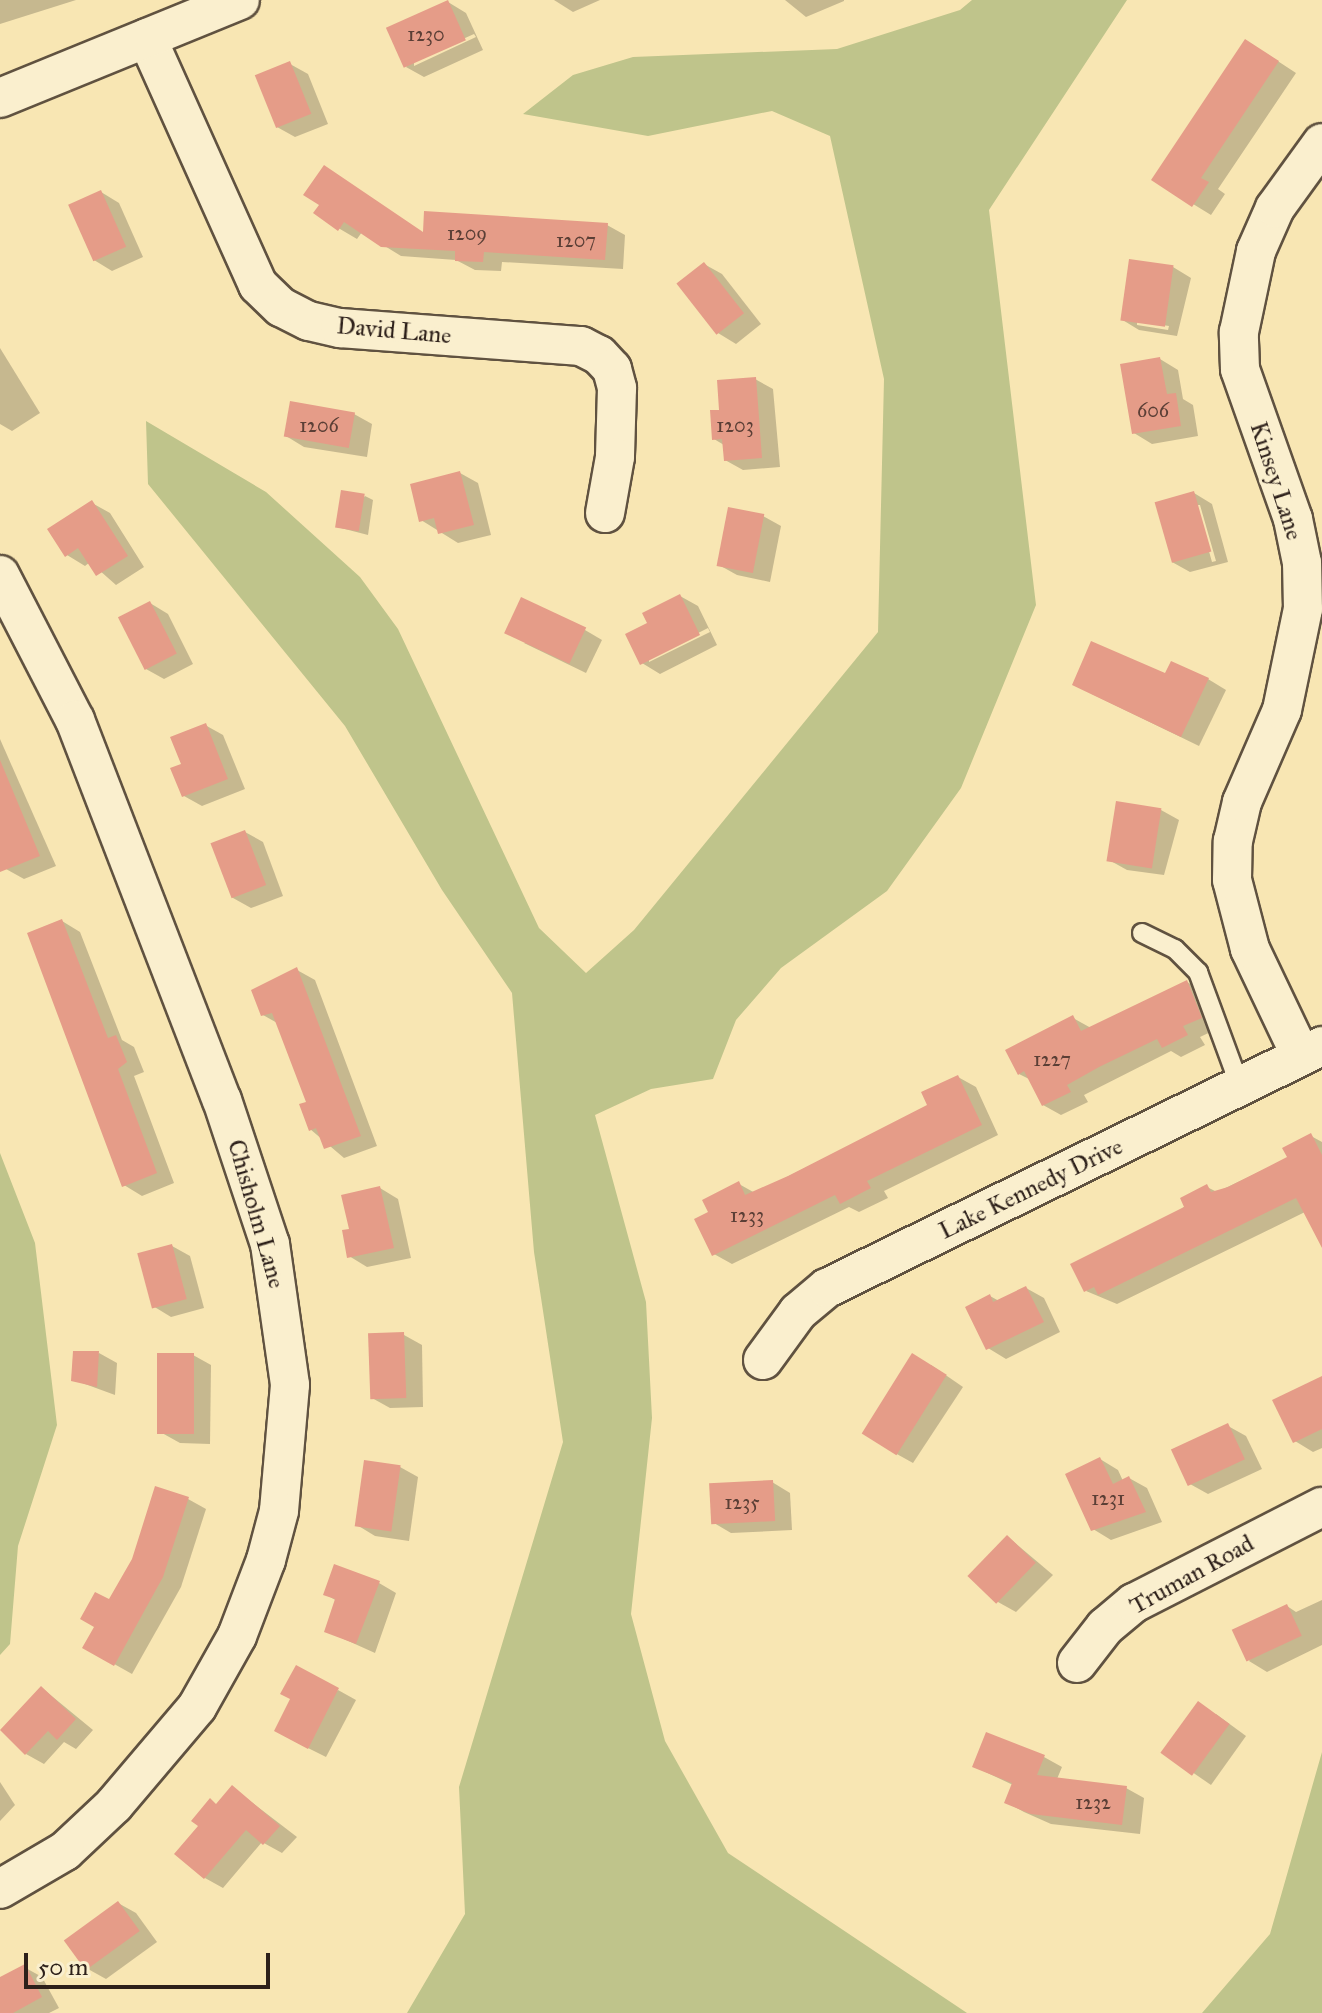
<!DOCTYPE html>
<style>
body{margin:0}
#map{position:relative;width:1322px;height:2013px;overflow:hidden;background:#f8e6b3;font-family:"IM FELL Great Primer",serif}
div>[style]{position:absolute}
.green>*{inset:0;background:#bfc48b}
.shadow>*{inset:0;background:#0003}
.building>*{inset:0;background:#e59c88;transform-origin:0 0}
.roads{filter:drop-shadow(2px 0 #605240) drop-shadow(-2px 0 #605240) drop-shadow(0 2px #605240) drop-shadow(0 -2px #605240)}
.lane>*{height:18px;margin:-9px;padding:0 9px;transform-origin:9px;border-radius:9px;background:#faefce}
.street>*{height:38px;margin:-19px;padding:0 19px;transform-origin:19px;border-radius:19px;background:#faefce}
span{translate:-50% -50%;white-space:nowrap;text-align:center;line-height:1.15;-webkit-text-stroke:6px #faefce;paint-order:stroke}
.number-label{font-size:20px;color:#5b3f36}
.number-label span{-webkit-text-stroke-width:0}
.street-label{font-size:24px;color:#2d201a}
.scale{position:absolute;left:24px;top:1953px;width:246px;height:36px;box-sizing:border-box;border:4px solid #2d201a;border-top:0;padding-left:10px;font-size:24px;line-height:28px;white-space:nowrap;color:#2d201a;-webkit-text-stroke:6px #faefce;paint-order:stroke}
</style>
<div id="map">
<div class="green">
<div style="clip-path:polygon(972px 0,1127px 0,989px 210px,1036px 605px,961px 788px,887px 891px,781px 968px,736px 1020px,713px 1079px,651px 1089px,595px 1115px,646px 1302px,652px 1418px,631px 1614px,665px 1741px,728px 1853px,967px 2013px,407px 2013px,465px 1914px,459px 1787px,563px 1442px,534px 1252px,512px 993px,442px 890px,345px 726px,148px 484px,146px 421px,266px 492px,360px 577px,398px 629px,539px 928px,586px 973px,634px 930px,878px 632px,884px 379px,830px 136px,772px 111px,648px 136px,523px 114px,573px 75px,633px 57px,837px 49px,960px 10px)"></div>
<div style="clip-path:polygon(0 1153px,35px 1243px,57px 1425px,18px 1546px,10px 1644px,0 1655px)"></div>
<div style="clip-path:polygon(1322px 1752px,1322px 2013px,1202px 2013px,1270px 1934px)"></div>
</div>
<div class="shadow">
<div style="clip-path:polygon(0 0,76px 0,0 24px)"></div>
<div style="clip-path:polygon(554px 0,600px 0,573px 12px)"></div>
<div style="clip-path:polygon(785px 0,844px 0,844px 1px,806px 17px)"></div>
<div style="clip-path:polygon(evenodd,448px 2px,466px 13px,483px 50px,424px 77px,406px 67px,448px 2px,474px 34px,476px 37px,414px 66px,414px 61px,474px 34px)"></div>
<div style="clip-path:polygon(1264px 52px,1296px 73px,1218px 189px,1225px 194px,1211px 215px,1154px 180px)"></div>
<div style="clip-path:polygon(290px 64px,308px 74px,328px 124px,295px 137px,277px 127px)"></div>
<div style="clip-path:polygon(101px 192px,119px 203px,143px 257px,112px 271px,94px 260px)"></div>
<div style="clip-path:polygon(321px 204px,425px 234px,607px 225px,625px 235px,623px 269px,502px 262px,501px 271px,475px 270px,456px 260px,401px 256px,362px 232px,357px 239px,340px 229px,315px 213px)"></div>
<div style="clip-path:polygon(704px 264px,722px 274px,761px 324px,736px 344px,718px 333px)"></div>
<div style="clip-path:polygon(evenodd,1173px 267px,1191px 278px,1177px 336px,1139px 330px,1121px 319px,1173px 267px,1137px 321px,1169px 326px,1168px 330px,1137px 325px,1137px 321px)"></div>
<div style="clip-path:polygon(0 348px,40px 413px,12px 431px,0 424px)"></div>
<div style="clip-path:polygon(1160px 359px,1178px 370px,1183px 399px,1193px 405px,1198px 436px,1152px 444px,1134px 433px)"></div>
<div style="clip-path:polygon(755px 379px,773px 389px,780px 467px,743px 470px,725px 460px,724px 445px,714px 439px,722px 412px)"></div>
<div style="clip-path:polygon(354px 414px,372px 424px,367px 457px,304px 447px,286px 436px)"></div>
<div style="clip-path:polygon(460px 473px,478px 483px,491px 535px,458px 543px,421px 520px)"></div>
<div style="clip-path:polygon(evenodd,1194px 493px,1212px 504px,1228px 562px,1190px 572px,1172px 562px,1194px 493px,1196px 505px,1200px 505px,1216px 561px,1212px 562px,1196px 505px)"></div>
<div style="clip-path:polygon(365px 496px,373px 500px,368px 535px,337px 527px)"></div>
<div style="clip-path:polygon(92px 503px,110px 513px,144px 567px,116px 585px,90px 562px,85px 566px,67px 555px)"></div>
<div style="clip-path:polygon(763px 516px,781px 526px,770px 582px,737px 575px,719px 565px)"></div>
<div style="clip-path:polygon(evenodd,680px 596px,698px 606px,717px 645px,660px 674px,642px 663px,649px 624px,680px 596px,708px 628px,710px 632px,649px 662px,649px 658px,708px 628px)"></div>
<div style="clip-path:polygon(150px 603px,168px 614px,193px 664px,164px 679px,146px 669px)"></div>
<div style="clip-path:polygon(585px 630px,602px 640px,586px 673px,524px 643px)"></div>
<div style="clip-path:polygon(1166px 676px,1208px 679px,1226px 690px,1199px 746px,1092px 694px)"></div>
<div style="clip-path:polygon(205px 725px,223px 735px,245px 789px,202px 806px,184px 796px)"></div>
<div style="clip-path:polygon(0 739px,56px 866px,24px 879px,6px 869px,0 855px)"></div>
<div style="clip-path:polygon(1118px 803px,1161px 810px,1179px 820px,1164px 875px,1127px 870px,1109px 860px)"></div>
<div style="clip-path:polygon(245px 832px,263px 842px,283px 896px,251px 908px,233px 898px)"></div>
<div style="clip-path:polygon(62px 921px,80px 932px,122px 1040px,134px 1047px,144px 1072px,134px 1076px,174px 1183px,142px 1196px,124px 1185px)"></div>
<div style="clip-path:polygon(297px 970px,315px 980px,377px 1146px,344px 1158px,310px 1129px,308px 1103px,279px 1024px,263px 1015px)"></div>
<div style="clip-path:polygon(1187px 982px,1205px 992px,1219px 1028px,1200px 1037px,1205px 1045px,1181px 1057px,1171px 1051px,1084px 1095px,1088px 1102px,1061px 1115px,1043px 1105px,1031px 1080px,1019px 1074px,1073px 1018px,1091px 1028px)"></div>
<div style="clip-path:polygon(958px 1077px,976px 1087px,998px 1135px,884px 1191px,888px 1198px,859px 1212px,849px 1207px,732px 1264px,714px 1254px,711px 1213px,739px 1184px,755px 1193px,929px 1106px)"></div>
<div style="clip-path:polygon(1311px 1136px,1322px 1142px,1322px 1230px,1305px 1212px,1117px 1304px,1086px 1291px,1207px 1187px,1217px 1192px,1290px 1157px)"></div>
<div style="clip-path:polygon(380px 1188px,398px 1199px,411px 1258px,367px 1267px,349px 1256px)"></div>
<div style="clip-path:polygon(172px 1246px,190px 1256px,204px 1308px,171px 1317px,153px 1306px)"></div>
<div style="clip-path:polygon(1026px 1288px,1044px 1298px,1060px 1332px,1006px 1359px,988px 1348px,990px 1296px,999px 1301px)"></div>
<div style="clip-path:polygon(404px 1335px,422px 1345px,423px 1407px,390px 1408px,372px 1398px)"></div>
<div style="clip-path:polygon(99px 1353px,117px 1363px,115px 1395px,74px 1380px)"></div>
<div style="clip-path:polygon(193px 1355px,211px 1365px,210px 1444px,180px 1443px,162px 1433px)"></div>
<div style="clip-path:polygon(931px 1365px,963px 1387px,913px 1463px,895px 1453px)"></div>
<div style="clip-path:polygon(1322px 1378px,1322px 1448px,1313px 1452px,1295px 1441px)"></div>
<div style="clip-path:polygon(1228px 1426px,1246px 1436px,1262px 1469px,1208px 1494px,1190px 1484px)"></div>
<div style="clip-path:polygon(1100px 1459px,1118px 1470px,1123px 1481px,1129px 1478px,1147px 1488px,1162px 1522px,1111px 1540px,1093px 1529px)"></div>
<div style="clip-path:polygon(400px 1467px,418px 1477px,409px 1541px,375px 1536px,357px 1525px)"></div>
<div style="clip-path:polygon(772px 1482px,790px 1493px,792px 1530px,731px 1533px,714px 1523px)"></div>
<div style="clip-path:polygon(188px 1499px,206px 1509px,181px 1587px,132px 1674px,84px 1647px,110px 1602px)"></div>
<div style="clip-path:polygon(1008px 1537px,1053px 1575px,1016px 1612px,998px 1602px)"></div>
<div style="clip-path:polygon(379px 1583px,396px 1593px,375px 1653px,326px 1631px,337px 1601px,325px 1594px)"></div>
<div style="clip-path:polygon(1322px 1600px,1322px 1645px,1267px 1672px,1249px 1661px,1287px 1606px,1296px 1612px)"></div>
<div style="clip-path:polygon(42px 1688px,93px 1730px,76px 1749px,64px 1742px,44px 1764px,26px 1754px)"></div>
<div style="clip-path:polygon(338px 1690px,356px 1700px,326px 1757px,294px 1741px)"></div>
<div style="clip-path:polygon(1216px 1714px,1246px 1736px,1211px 1785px,1163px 1752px)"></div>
<div style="clip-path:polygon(1044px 1757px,1062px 1767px,1057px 1779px,1126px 1788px,1144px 1798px,1140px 1834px,1051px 1824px,1024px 1812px,1006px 1802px,1013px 1785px,975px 1767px)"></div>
<div style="clip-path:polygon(0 1782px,15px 1805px,0 1821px)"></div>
<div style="clip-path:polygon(233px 1788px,297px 1837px,282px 1853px,262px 1842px,223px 1888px,205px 1878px,218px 1805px)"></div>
<div style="clip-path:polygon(118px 1903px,136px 1913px,157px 1942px,106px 1979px,88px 1969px)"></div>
<div style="clip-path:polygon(24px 1967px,42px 1977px,59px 2008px,49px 2013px,0 2013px,0 1980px)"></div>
</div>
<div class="building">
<div style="left:448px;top:0;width:44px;height:68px;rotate:66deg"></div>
<div style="clip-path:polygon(1245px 39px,1279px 61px,1201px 178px,1209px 182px,1192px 207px,1151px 180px)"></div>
<div style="left:290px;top:61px;width:57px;height:38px;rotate:68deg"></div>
<div style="clip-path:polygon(324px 165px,423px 232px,424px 211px,608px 223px,605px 260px,484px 252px,483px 262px,455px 261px,455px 251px,381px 247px,344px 222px,338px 231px,313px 213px,319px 205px,303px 195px)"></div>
<div style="left:101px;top:190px;width:62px;height:36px;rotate:66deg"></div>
<div style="left:1129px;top:259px;width:45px;height:62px;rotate:8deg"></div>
<div style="left:704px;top:262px;width:65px;height:35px;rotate:52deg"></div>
<div style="clip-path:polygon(1160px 357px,1167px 394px,1176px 393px,1181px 426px,1132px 434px,1120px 364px)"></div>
<div style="clip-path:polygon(756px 377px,762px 458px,724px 461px,722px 439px,712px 440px,710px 410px,719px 410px,717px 380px)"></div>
<div style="left:290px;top:401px;width:66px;height:36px;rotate:10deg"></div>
<div style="clip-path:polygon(460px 471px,474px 525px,438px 534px,434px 518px,419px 522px,410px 484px)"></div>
<div style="left:341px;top:490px;width:24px;height:38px;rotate:9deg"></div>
<div style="left:1194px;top:491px;width:63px;height:41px;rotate:74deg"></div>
<div style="clip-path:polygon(92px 500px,128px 556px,96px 576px,78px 548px,65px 557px,47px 529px)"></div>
<div style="left:728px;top:507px;width:37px;height:60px;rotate:11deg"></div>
<div style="clip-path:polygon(680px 594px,700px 635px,640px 665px,625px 634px,647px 623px,642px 613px)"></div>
<div style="left:521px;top:597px;width:72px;height:40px;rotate:25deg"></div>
<div style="left:150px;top:601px;width:59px;height:36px;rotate:63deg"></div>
<div style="clip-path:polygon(1091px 641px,1165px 673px,1171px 661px,1209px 678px,1181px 737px,1072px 685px)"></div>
<div style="clip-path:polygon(206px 723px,228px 779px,182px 797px,170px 768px,181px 764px,170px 737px)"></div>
<div style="clip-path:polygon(0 760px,40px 856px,0 872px)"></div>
<div style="left:1116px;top:801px;width:46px;height:61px;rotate:9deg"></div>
<div style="left:245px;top:830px;width:59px;height:37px;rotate:69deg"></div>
<div style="clip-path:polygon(62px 919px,108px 1038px,116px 1035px,127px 1062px,118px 1069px,157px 1173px,122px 1187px,27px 933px)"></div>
<div style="clip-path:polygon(297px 967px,361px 1136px,324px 1149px,316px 1128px,309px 1131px,299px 1104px,306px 1102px,272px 1013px,261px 1016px,251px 990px)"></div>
<div style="clip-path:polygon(1187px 980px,1202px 1018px,1183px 1026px,1188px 1035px,1162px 1048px,1157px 1039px,1099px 1067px,1067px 1085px,1071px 1092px,1042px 1106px,1024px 1071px,1018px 1075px,1005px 1050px,1073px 1015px,1081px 1031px)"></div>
<div style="clip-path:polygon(958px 1075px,982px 1125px,867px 1181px,871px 1188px,840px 1204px,835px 1195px,712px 1256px,694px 1219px,708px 1212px,702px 1200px,739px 1181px,745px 1195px,788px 1176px,927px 1105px,921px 1092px)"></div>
<div style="clip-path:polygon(1311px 1133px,1322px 1155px,1322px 1248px,1296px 1198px,1098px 1295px,1094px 1287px,1084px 1292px,1070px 1264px,1184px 1207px,1180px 1198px,1207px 1184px,1211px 1192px,1228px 1187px,1287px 1157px,1282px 1148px)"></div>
<div style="clip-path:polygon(380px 1186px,394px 1248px,347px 1258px,342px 1230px,349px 1229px,341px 1195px)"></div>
<div style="left:172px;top:1244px;width:57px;height:36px;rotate:75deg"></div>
<div style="clip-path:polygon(1026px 1286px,1044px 1322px,986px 1350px,965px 1307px,990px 1294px,993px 1302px)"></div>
<div style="left:404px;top:1332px;width:66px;height:36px;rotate:88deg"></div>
<div style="clip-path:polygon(73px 1351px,99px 1351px,97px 1387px,71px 1381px)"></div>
<div style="left:157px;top:1353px;width:37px;height:81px"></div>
<div style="left:912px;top:1353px;width:41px;height:95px;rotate:32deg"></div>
<div style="clip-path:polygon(1322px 1376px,1322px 1429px,1293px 1443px,1272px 1400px)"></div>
<div style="left:1228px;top:1423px;width:40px;height:63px;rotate:65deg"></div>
<div style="clip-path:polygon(1100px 1457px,1113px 1484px,1129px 1476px,1146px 1512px,1091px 1531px,1065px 1474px)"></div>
<div style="left:364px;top:1460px;width:37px;height:67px;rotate:8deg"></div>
<div style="left:773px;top:1480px;width:41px;height:64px;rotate:87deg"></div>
<div style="clip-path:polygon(155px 1486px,189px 1497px,163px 1577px,114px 1666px,82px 1648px,94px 1627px,80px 1619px,95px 1592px,109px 1599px,132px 1559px)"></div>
<div style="left:1007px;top:1535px;width:40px;height:57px;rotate:44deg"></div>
<div style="clip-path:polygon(334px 1564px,380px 1581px,356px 1644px,324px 1632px,335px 1599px,323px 1595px)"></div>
<div style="left:1287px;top:1604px;width:35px;height:61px;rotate:65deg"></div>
<div style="clip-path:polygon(296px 1665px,339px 1688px,308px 1749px,274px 1731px,290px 1699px,280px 1694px)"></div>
<div style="clip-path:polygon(41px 1686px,76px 1719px,57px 1740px,48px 1731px,25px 1755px,0 1730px)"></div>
<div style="left:1198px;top:1701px;width:39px;height:64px;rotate:36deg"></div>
<div style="clip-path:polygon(986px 1732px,1045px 1755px,1037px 1775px,1127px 1786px,1122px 1825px,1031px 1814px,1004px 1803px,1012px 1783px,972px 1767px)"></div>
<div style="clip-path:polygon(232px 1785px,280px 1826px,263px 1845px,246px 1830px,204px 1879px,174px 1854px,198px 1826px,191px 1821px,210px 1798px,216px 1804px)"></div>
<div style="left:118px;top:1901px;width:37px;height:67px;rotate:54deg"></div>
<div style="clip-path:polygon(25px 1964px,42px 1997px,13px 2013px,0 2013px,0 1977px)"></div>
</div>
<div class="roads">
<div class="lane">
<div style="left:1142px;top:933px;width:37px;rotate:26deg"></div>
<div style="left:1175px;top:949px;width:33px;rotate:45deg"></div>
<div style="left:1198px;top:972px;width:121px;rotate:69.8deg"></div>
</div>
<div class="street">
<div style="left:147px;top:38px;width:271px;rotate:65.8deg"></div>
<div style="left:258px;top:285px;width:32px;rotate:44deg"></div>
<div style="left:281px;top:307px;width:31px;rotate:27deg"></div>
<div style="left:309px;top:321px;width:32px;rotate:13deg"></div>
<div style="left:340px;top:328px;width:242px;rotate:4.3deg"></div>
<div style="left:581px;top:346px;width:20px;rotate:27deg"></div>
<div style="left:599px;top:355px;width:19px;rotate:47deg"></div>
<div style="left:612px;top:369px;width:20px;rotate:75deg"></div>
<div style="left:617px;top:388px;width:69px;rotate:91.7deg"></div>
<div style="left:615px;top:457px;width:57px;rotate:100.1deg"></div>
<div style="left:0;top:98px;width:259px;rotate:-22.2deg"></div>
<div style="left:0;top:575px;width:163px;rotate:62.7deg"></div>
<div style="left:75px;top:720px;width:407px;rotate:68.9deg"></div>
<div style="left:222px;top:1100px;width:152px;rotate:71.6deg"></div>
<div style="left:270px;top:1244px;width:142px;rotate:81.9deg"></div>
<div style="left:290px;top:1385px;width:126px;rotate:95deg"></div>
<div style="left:279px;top:1511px;width:51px;rotate:104.9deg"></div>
<div style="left:266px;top:1560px;width:81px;rotate:110.9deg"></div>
<div style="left:237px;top:1636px;width:81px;rotate:119.4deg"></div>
<div style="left:197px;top:1707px;width:128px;rotate:130.3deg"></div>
<div style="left:114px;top:1805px;width:67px;rotate:136.8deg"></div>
<div style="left:65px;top:1851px;width:75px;rotate:149.7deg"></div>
<div style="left:1301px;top:1056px;width:119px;rotate:-115.5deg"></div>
<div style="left:1250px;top:949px;width:71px;rotate:-104.6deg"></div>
<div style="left:1232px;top:880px;width:39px;rotate:-89deg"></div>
<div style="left:1233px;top:841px;width:40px;rotate:-77deg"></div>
<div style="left:1242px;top:802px;width:100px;rotate:-66.5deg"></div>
<div style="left:1282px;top:710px;width:103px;rotate:-78.3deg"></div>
<div style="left:1303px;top:609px;width:46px;rotate:-91.2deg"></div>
<div style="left:1302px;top:563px;width:45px;rotate:-101.6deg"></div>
<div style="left:1293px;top:519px;width:159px;rotate:-109.5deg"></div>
<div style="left:1240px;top:369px;width:37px;rotate:-92deg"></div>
<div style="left:1239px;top:332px;width:83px;rotate:-78.1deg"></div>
<div style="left:1256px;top:251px;width:47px;rotate:-66.2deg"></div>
<div style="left:1275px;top:208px;width:80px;rotate:-54.1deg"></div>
<div style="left:763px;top:1360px;width:59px;rotate:-53.9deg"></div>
<div style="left:798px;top:1312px;width:38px;rotate:-40deg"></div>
<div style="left:827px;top:1288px;width:551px;rotate:-26.05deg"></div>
<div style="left:1077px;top:1663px;width:46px;rotate:-52.1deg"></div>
<div style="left:1105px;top:1627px;width:38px;rotate:-40deg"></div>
<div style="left:1134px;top:1603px;width:211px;rotate:-27.1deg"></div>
</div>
</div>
<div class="number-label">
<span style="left:426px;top:34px">1230</span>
<span style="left:467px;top:233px">1209</span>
<span style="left:576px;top:240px">1207</span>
<span style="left:1153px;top:410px">606</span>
<span style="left:319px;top:425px">1206</span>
<span style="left:735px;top:425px">1203</span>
<span style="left:1052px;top:1059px">1227</span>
<span style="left:747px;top:1215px">1233</span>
<span style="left:1108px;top:1498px">1231</span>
<span style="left:742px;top:1502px">1235</span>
<span style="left:1093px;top:1802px">1232</span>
</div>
<div class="street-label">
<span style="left:394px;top:331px;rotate:5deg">David Lane</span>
<span style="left:1276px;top:481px;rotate:72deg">Kinsey Lane</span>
<span style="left:1031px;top:1189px;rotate:-26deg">Lake Kennedy Drive</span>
<span style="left:256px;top:1214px;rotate:74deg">Chisholm Lane</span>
<span style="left:1192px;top:1575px;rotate:-29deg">Truman Road</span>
</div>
<div class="scale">50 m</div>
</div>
